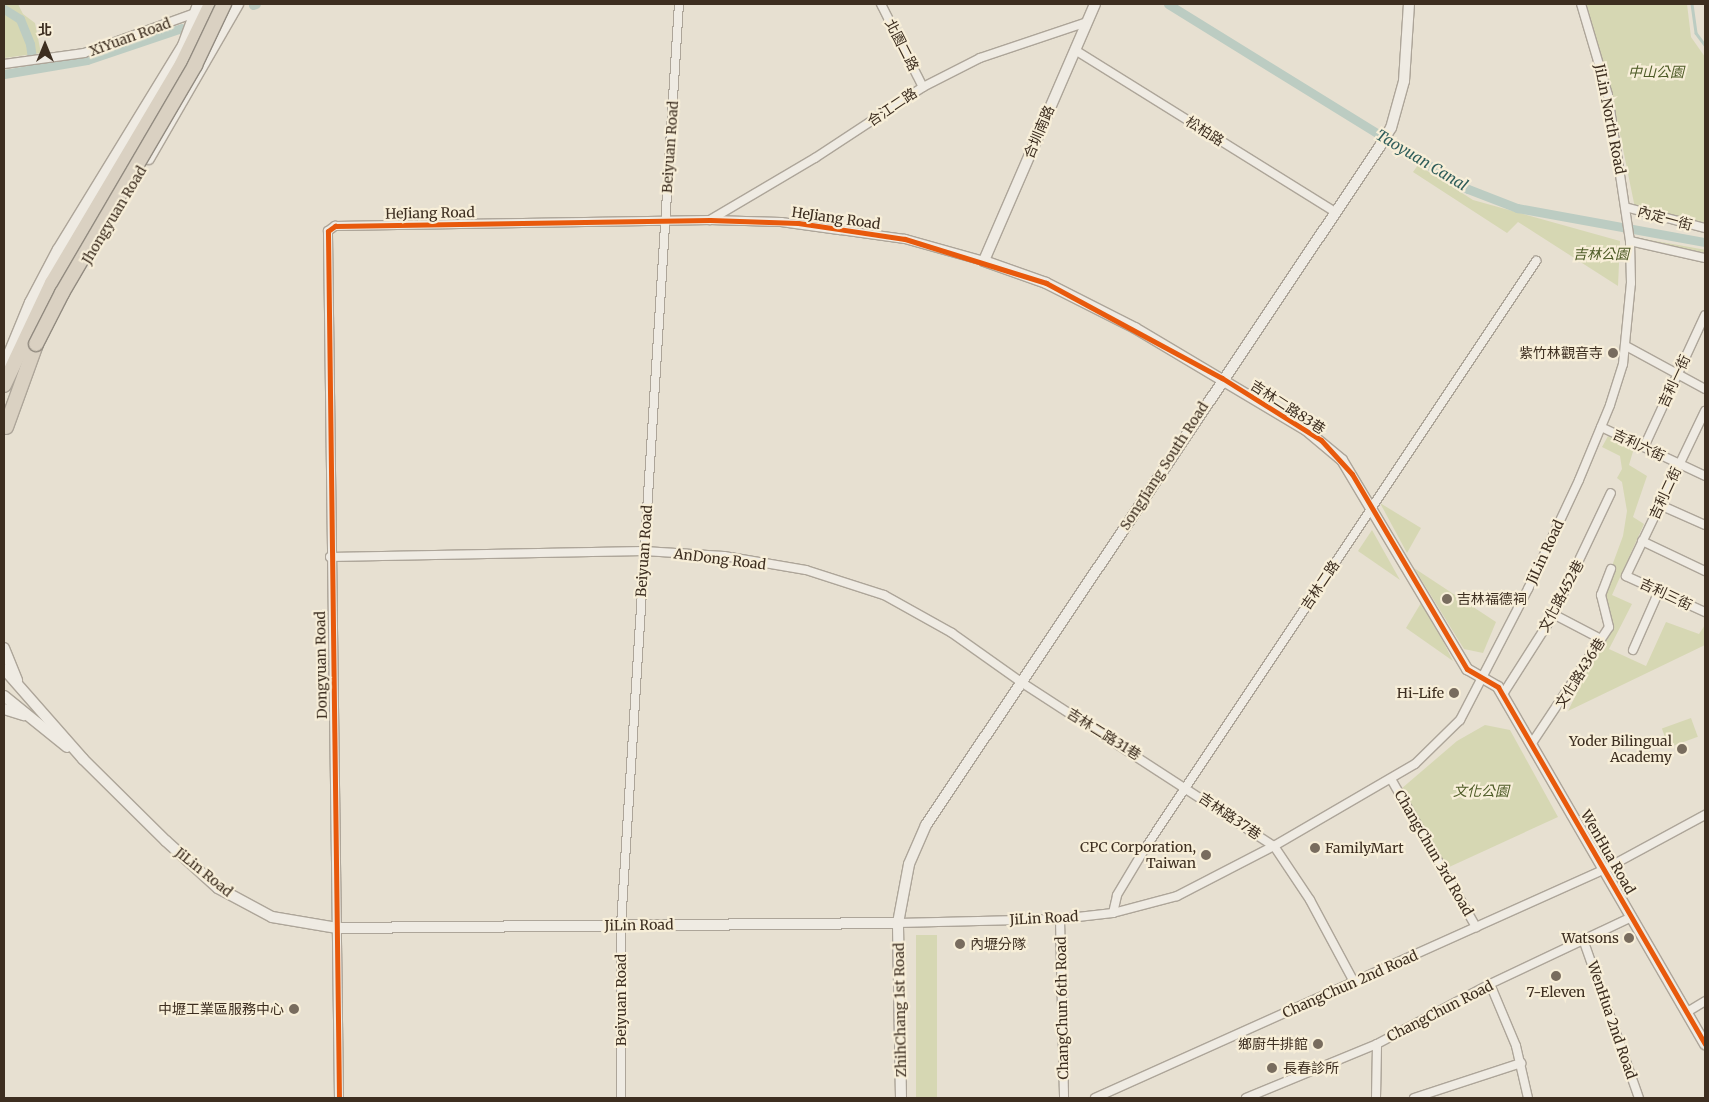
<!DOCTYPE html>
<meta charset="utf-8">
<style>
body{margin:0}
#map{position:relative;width:1709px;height:1102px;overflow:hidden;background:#e7e0d1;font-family:Merriweather,"Noto Sans TC",serif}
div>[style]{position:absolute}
.green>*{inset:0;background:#d6d7b3;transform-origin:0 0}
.stream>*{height:2.5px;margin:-1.25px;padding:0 1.25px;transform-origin:1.25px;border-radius:1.25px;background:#bcccc2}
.canal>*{height:9px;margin:-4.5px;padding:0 4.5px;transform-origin:4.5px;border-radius:4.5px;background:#bcccc2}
.roads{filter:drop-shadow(1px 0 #ada599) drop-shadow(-1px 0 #ada599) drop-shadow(0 1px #ada599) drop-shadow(0 -1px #ada599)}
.minor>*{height:8px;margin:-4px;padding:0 4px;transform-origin:4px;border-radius:4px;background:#efebe3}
.tertiary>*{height:10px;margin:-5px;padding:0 5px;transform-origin:5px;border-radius:5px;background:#efebe3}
.secondary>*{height:11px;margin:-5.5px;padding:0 5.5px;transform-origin:5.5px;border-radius:5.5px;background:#efebe3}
.motorway>*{height:14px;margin:-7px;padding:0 7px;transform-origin:7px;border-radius:7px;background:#dad1c2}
.bridges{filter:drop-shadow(1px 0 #928b80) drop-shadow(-1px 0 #928b80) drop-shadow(0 1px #928b80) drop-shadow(0 -1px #928b80)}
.motorway-bridge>*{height:14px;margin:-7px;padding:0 7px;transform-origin:7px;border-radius:7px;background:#dad1c2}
.cycleway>*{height:5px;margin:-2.5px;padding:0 2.5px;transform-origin:2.5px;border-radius:2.5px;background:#e8590c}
.dots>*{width:14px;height:14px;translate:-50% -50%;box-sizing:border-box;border:2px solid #f7eed8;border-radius:50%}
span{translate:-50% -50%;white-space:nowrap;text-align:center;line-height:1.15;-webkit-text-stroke:4.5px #f7eed8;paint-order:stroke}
.street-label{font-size:14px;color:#3d2e20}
.park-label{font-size:14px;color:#4d5a26;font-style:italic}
.poi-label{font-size:14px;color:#3d2e20}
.right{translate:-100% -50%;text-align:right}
.left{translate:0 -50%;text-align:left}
.water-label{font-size:15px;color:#2f5d5a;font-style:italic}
.frame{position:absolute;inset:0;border:5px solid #3d2e20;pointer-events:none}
.north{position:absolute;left:20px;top:20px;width:50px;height:50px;-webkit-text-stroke:4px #f7eed8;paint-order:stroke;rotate:0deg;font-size:14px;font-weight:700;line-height:20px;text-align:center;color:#3d2e20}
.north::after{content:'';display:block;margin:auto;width:18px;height:22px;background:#3d2e20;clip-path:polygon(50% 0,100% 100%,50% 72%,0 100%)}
</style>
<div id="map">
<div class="green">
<div style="clip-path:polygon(4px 4px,18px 4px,23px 14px,35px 23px,41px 53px,4px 58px)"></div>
<div style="clip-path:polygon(1584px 4px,1687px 4px,1691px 37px,1705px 57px,1705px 225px,1635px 208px,1614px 105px)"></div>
<div style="clip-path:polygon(1418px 165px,1473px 200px,1620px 241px,1618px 286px,1518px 222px,1507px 233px,1413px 172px)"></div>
<div style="left:1633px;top:237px;width:73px;height:6px;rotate:10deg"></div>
<div style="clip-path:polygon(1608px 436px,1634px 448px,1629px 465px,1647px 476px,1633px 517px,1644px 524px,1612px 595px,1632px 604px,1609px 649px,1646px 666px,1666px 622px,1699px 634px,1705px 625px,1705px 645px,1568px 711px,1611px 623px,1602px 593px,1623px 536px,1627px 511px,1622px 482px,1617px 478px,1622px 469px,1620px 456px,1602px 447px)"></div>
<div style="clip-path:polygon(1380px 503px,1421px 528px,1407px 553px)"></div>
<div style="clip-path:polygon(1372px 530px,1400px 580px,1358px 551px)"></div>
<div style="clip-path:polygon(1414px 568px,1496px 622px,1483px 653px,1464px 649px)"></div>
<div style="clip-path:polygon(1421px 603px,1444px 643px,1453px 661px,1406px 628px)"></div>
<div style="left:1691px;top:718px;width:20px;height:31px;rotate:70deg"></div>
<div style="clip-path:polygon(1485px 725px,1510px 730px,1558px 817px,1447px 868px,1401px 789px,1457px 741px)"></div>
<div style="left:916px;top:935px;width:21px;height:163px"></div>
</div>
<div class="stream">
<div style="left:1692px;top:4px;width:29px;rotate:82deg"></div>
<div style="left:1696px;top:33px;width:15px;rotate:53deg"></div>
</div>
<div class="canal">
<div style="left:1168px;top:4px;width:352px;rotate:31.7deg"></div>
<div style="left:1468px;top:189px;width:53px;rotate:21.2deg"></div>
<div style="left:1517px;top:208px;width:191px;rotate:10.3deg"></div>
<div style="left:253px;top:5px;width:3px;rotate:-18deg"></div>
<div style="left:4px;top:9px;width:19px;rotate:32deg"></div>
<div style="left:20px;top:19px;width:27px;rotate:68deg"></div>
<div style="left:30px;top:44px;width:22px;rotate:82deg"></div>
<div style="left:4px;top:74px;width:84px;rotate:-9.6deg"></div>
<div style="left:87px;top:60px;width:100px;rotate:-18.6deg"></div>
</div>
<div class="roads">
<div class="minor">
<div style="left:881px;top:4px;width:93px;rotate:63.2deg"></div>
<div style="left:1075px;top:50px;width:306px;rotate:31.9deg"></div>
<div style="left:4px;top:64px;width:81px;rotate:-7.8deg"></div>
<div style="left:84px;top:53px;width:118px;rotate:-19.8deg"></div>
<div style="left:1625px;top:207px;width:83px;rotate:14.7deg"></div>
<div style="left:710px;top:220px;width:122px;rotate:-30.6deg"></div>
<div style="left:815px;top:158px;width:129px;rotate:-33.3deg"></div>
<div style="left:923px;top:87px;width:64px;rotate:-27deg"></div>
<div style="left:980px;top:58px;width:113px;rotate:-18.6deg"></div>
<div style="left:1630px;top:241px;width:77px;rotate:12.8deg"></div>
<div style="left:1626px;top:346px;width:90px;rotate:28.6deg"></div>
<div style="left:1705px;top:411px;width:183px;rotate:115.6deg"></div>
<div style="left:1626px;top:576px;width:87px;rotate:24.5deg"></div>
<div style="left:1601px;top:427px;width:115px;rotate:25.2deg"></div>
<div style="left:1644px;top:447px;width:145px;rotate:-65.2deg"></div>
<div style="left:1660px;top:505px;width:49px;rotate:24deg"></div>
<div style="left:1642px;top:541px;width:70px;rotate:25.5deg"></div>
<div style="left:330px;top:557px;width:314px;rotate:-1.1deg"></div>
<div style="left:644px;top:551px;width:80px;rotate:3.6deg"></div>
<div style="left:724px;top:556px;width:83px;rotate:9.7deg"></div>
<div style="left:806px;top:570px;width:82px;rotate:17.8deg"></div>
<div style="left:884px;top:595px;width:78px;rotate:29.2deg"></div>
<div style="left:952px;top:633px;width:85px;rotate:35.4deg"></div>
<div style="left:1021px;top:682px;width:302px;rotate:33deg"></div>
<div style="left:1274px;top:846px;width:65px;rotate:56.3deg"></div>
<div style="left:1310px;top:900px;width:93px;rotate:61.8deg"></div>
<div style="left:1553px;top:614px;width:54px;rotate:27.5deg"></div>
<div style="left:1633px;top:650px;width:64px;rotate:-66.2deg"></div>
<div style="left:1503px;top:694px;width:91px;rotate:-57.5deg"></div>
<div style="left:1552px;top:617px;width:137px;rotate:-64.6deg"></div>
<div style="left:1532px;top:743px;width:139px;rotate:-56.4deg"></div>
<div style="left:1609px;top:627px;width:33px;rotate:-104deg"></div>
<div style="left:1601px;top:595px;width:28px;rotate:-69deg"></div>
<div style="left:1391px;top:779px;width:171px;rotate:60.1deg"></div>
<div style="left:1113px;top:913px;width:18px;rotate:-77deg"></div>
<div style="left:1117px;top:895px;width:52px;rotate:-59deg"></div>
<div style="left:1144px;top:850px;width:708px;rotate:-56.35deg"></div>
<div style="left:1060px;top:919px;width:179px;rotate:88.7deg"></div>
<div style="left:898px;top:923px;width:162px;rotate:-1.4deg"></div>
<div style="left:1060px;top:919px;width:53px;rotate:-6.5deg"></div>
<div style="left:1113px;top:913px;width:66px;rotate:-14.9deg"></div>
<div style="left:1177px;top:896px;width:109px;rotate:-27.3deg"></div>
<div style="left:1274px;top:846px;width:163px;rotate:-30.2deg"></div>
<div style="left:1415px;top:764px;width:63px;rotate:-44.4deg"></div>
<div style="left:1460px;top:720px;width:148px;rotate:-62.6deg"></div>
<div style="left:1528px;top:589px;width:120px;rotate:-64.9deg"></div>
<div style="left:1579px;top:480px;width:81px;rotate:-67.5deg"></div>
<div style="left:1610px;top:405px;width:43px;rotate:-72.4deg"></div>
<div style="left:1623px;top:364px;width:81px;rotate:-84.4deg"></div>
<div style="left:1631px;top:283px;width:42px;rotate:-91.4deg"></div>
<div style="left:1630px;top:241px;width:148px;rotate:-98.6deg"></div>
<div style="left:1608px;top:95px;width:95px;rotate:-106.5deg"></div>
<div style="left:1584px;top:942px;width:165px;rotate:70.6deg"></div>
<div style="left:1490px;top:984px;width:67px;rotate:67.2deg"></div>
<div style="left:1516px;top:1046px;width:53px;rotate:77deg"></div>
<div style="left:1687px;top:1012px;width:21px;rotate:-31deg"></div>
<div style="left:339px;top:1098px;width:867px;rotate:-90.73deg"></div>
<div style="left:328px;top:231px;width:9px;rotate:-36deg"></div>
<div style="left:335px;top:226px;width:375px;rotate:-0.9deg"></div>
<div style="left:710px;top:220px;width:71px;rotate:1.6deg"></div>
<div style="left:781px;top:222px;width:125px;rotate:7.8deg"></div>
<div style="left:905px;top:239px;width:82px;rotate:15.6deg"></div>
<div style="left:621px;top:1098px;width:173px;rotate:-90deg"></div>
<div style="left:621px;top:925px;width:923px;rotate:-86.4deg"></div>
<div style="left:1095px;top:1098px;width:559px;rotate:-24.18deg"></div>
<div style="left:1605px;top:869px;width:114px;rotate:-28.4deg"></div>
<div style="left:1246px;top:1098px;width:142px;rotate:-22.4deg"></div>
<div style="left:1377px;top:1044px;width:128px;rotate:-28deg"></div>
<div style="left:1490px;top:984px;width:157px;rotate:-25.3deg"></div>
<div style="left:1376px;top:1098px;width:54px;rotate:-88.9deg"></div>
<div style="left:1414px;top:1098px;width:113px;rotate:-18.1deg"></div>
</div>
<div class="tertiary">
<div style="left:1095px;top:4px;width:280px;rotate:113.4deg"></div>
<div style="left:984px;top:261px;width:66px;rotate:19.5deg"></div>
<div style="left:1046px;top:283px;width:100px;rotate:26.8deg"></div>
<div style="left:1135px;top:328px;width:199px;rotate:30.8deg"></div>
<div style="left:1306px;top:430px;width:47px;rotate:39.8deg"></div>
<div style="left:1342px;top:460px;width:244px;rotate:59.1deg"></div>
<div style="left:1467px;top:669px;width:36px;rotate:30deg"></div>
<div style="left:1498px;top:687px;width:413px;rotate:59.9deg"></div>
<div style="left:4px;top:648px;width:35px;rotate:68deg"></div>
<div style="left:4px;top:669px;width:120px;rotate:48.7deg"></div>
<div style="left:83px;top:759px;width:117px;rotate:44.7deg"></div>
<div style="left:166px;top:841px;width:70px;rotate:42.1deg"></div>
<div style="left:218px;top:888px;width:61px;rotate:28.2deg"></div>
<div style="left:272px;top:917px;width:66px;rotate:9.6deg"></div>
<div style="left:337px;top:928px;width:561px;rotate:-0.51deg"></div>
<div style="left:4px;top:696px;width:81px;rotate:39deg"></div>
<div style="left:4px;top:709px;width:21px;rotate:17deg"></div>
<div style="left:901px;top:1098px;width:175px;rotate:-91deg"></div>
<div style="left:898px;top:923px;width:60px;rotate:-79.4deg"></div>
<div style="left:909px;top:864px;width:43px;rotate:-66.4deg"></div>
<div style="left:926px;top:825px;width:817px;rotate:-56.23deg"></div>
<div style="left:1380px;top:146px;width:21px;rotate:-59deg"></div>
<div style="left:1391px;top:128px;width:49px;rotate:-74.5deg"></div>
<div style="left:1404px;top:81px;width:77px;rotate:-86.3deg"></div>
</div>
<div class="secondary">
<div style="left:148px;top:158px;width:178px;rotate:-60deg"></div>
<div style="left:4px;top:365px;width:68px;rotate:-67.6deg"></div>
<div style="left:30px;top:302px;width:60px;rotate:-62.2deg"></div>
<div style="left:58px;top:249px;width:239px;rotate:-58.5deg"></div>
<div style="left:183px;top:45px;width:44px;rotate:-69.9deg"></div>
</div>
<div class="motorway">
<div style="left:4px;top:385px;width:113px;rotate:-64.8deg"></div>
<div style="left:52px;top:283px;width:255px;rotate:-59.3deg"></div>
<div style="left:182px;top:64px;width:67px;rotate:-64.2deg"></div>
<div style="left:6px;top:427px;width:88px;rotate:-70.1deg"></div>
</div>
</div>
<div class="bridges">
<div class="motorway-bridge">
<div style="left:36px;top:344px;width:57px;rotate:-63deg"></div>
<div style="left:62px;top:293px;width:264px;rotate:-59.7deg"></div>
<div style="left:195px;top:65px;width:68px;rotate:-64.6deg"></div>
</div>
</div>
<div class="cycleway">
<div style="left:339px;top:1098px;width:867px;rotate:-90.73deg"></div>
<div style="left:328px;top:231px;width:9px;rotate:-36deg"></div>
<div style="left:335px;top:226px;width:375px;rotate:-0.9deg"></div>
<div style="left:710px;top:220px;width:88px;rotate:2deg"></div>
<div style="left:798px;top:223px;width:108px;rotate:8.5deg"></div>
<div style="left:905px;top:239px;width:148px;rotate:17.3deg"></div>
<div style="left:1046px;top:283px;width:200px;rotate:28.4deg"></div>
<div style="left:1222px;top:378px;width:117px;rotate:32.1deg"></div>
<div style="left:1321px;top:440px;width:46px;rotate:47.6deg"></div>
<div style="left:1352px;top:474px;width:226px;rotate:59.5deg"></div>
<div style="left:1467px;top:669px;width:36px;rotate:30deg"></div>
<div style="left:1498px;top:687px;width:413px;rotate:59.9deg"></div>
</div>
<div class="dots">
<div style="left:1613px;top:353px;background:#786c5e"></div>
<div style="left:1447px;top:599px;background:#786c5e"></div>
<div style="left:1454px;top:693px;background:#786c5e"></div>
<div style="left:1682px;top:749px;background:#786c5e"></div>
<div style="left:1315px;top:848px;background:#786c5e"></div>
<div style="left:1206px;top:855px;background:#786c5e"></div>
<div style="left:1629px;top:938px;background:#786c5e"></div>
<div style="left:960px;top:944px;background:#786c5e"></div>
<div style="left:1556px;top:976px;background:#786c5e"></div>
<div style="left:294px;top:1009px;background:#786c5e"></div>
<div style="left:1318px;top:1044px;background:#786c5e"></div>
<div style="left:1272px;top:1068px;background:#786c5e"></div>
</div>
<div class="street-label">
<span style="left:130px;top:37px;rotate:-20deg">XiYuan Road</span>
<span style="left:902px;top:45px;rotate:63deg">北園二路</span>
<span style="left:892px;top:107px;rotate:-34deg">合江二路</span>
<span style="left:1610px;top:119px;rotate:79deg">JiLin North Road</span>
<span style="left:1205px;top:131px;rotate:32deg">松柏路</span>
<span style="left:1039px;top:132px;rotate:-67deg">合圳南路</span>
<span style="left:670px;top:147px;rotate:-86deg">Beiyuan Road</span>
<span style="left:430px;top:213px;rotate:-1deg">HeJiang Road</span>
<span style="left:114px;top:215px;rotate:-59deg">Jhongyuan Road</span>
<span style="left:836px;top:218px;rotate:8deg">HeJiang Road</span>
<span style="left:1665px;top:218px;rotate:15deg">內定一街</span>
<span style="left:1674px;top:381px;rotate:-65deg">吉利一街</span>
<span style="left:1288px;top:407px;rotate:33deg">吉林二路83巷</span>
<span style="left:1639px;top:445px;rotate:25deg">吉利六街</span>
<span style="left:1164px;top:466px;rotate:-57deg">SongJiang South Road</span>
<span style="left:1665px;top:493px;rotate:-65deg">吉利二街</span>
<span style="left:644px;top:551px;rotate:-86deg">Beiyuan Road</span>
<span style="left:1545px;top:552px;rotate:-65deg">JiLin Road</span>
<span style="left:720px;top:559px;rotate:7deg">AnDong Road</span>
<span style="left:1320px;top:585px;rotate:-56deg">吉林二路</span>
<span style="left:1666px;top:594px;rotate:25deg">吉利三街</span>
<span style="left:1561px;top:596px;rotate:-62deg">文化路452巷</span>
<span style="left:321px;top:665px;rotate:-91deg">Dongyuan Road</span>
<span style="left:1580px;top:673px;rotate:-58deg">文化路436巷</span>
<span style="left:1104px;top:734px;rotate:32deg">吉林二路31巷</span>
<span style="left:1230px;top:816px;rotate:34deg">吉林路37巷</span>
<span style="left:1608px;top:852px;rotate:60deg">WenHua Road</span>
<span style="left:1434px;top:853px;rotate:60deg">ChangChun 3rd Road</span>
<span style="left:204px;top:872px;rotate:39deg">JiLin Road</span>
<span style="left:1044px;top:918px;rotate:-3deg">JiLin Road</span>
<span style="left:639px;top:925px;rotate:-1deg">JiLin Road</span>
<span style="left:1350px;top:984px;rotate:-24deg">ChangChun 2nd Road</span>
<span style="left:621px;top:1000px;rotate:-90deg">Beiyuan Road</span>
<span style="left:1062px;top:1008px;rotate:-91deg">ChangChun 6th Road</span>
<span style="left:900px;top:1010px;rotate:-91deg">ZhihChang 1st Road</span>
<span style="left:1440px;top:1011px;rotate:-27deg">ChangChun Road</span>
<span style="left:1612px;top:1020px;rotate:71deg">WenHua 2nd Road</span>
</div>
<div class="park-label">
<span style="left:1656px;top:72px">中山公園</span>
<span style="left:1601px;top:254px">吉林公園</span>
<span style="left:1481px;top:791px">文化公園</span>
</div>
<div class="poi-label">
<span class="right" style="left:1603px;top:353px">紫竹林觀音寺</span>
<span class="left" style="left:1457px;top:599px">吉林福德祠</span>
<span class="right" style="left:1444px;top:693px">Hi-Life</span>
<span class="right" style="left:1672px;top:749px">Yoder Bilingual<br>Academy</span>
<span class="right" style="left:1196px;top:855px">CPC Corporation,<br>Taiwan</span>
<span class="left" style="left:1325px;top:848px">FamilyMart</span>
<span class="right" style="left:1619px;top:938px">Watsons</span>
<span class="left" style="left:970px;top:944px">內壢分隊</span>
<span style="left:1556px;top:992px">7-Eleven</span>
<span class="right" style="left:284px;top:1009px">中壢工業區服務中心</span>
<span class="right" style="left:1308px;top:1044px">鄉廚牛排館</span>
<span class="left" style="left:1283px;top:1068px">長春診所</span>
</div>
<div class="water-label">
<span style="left:1422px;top:160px;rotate:31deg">Taoyuan Canal</span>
</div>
<div class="frame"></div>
<div class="north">北</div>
</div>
